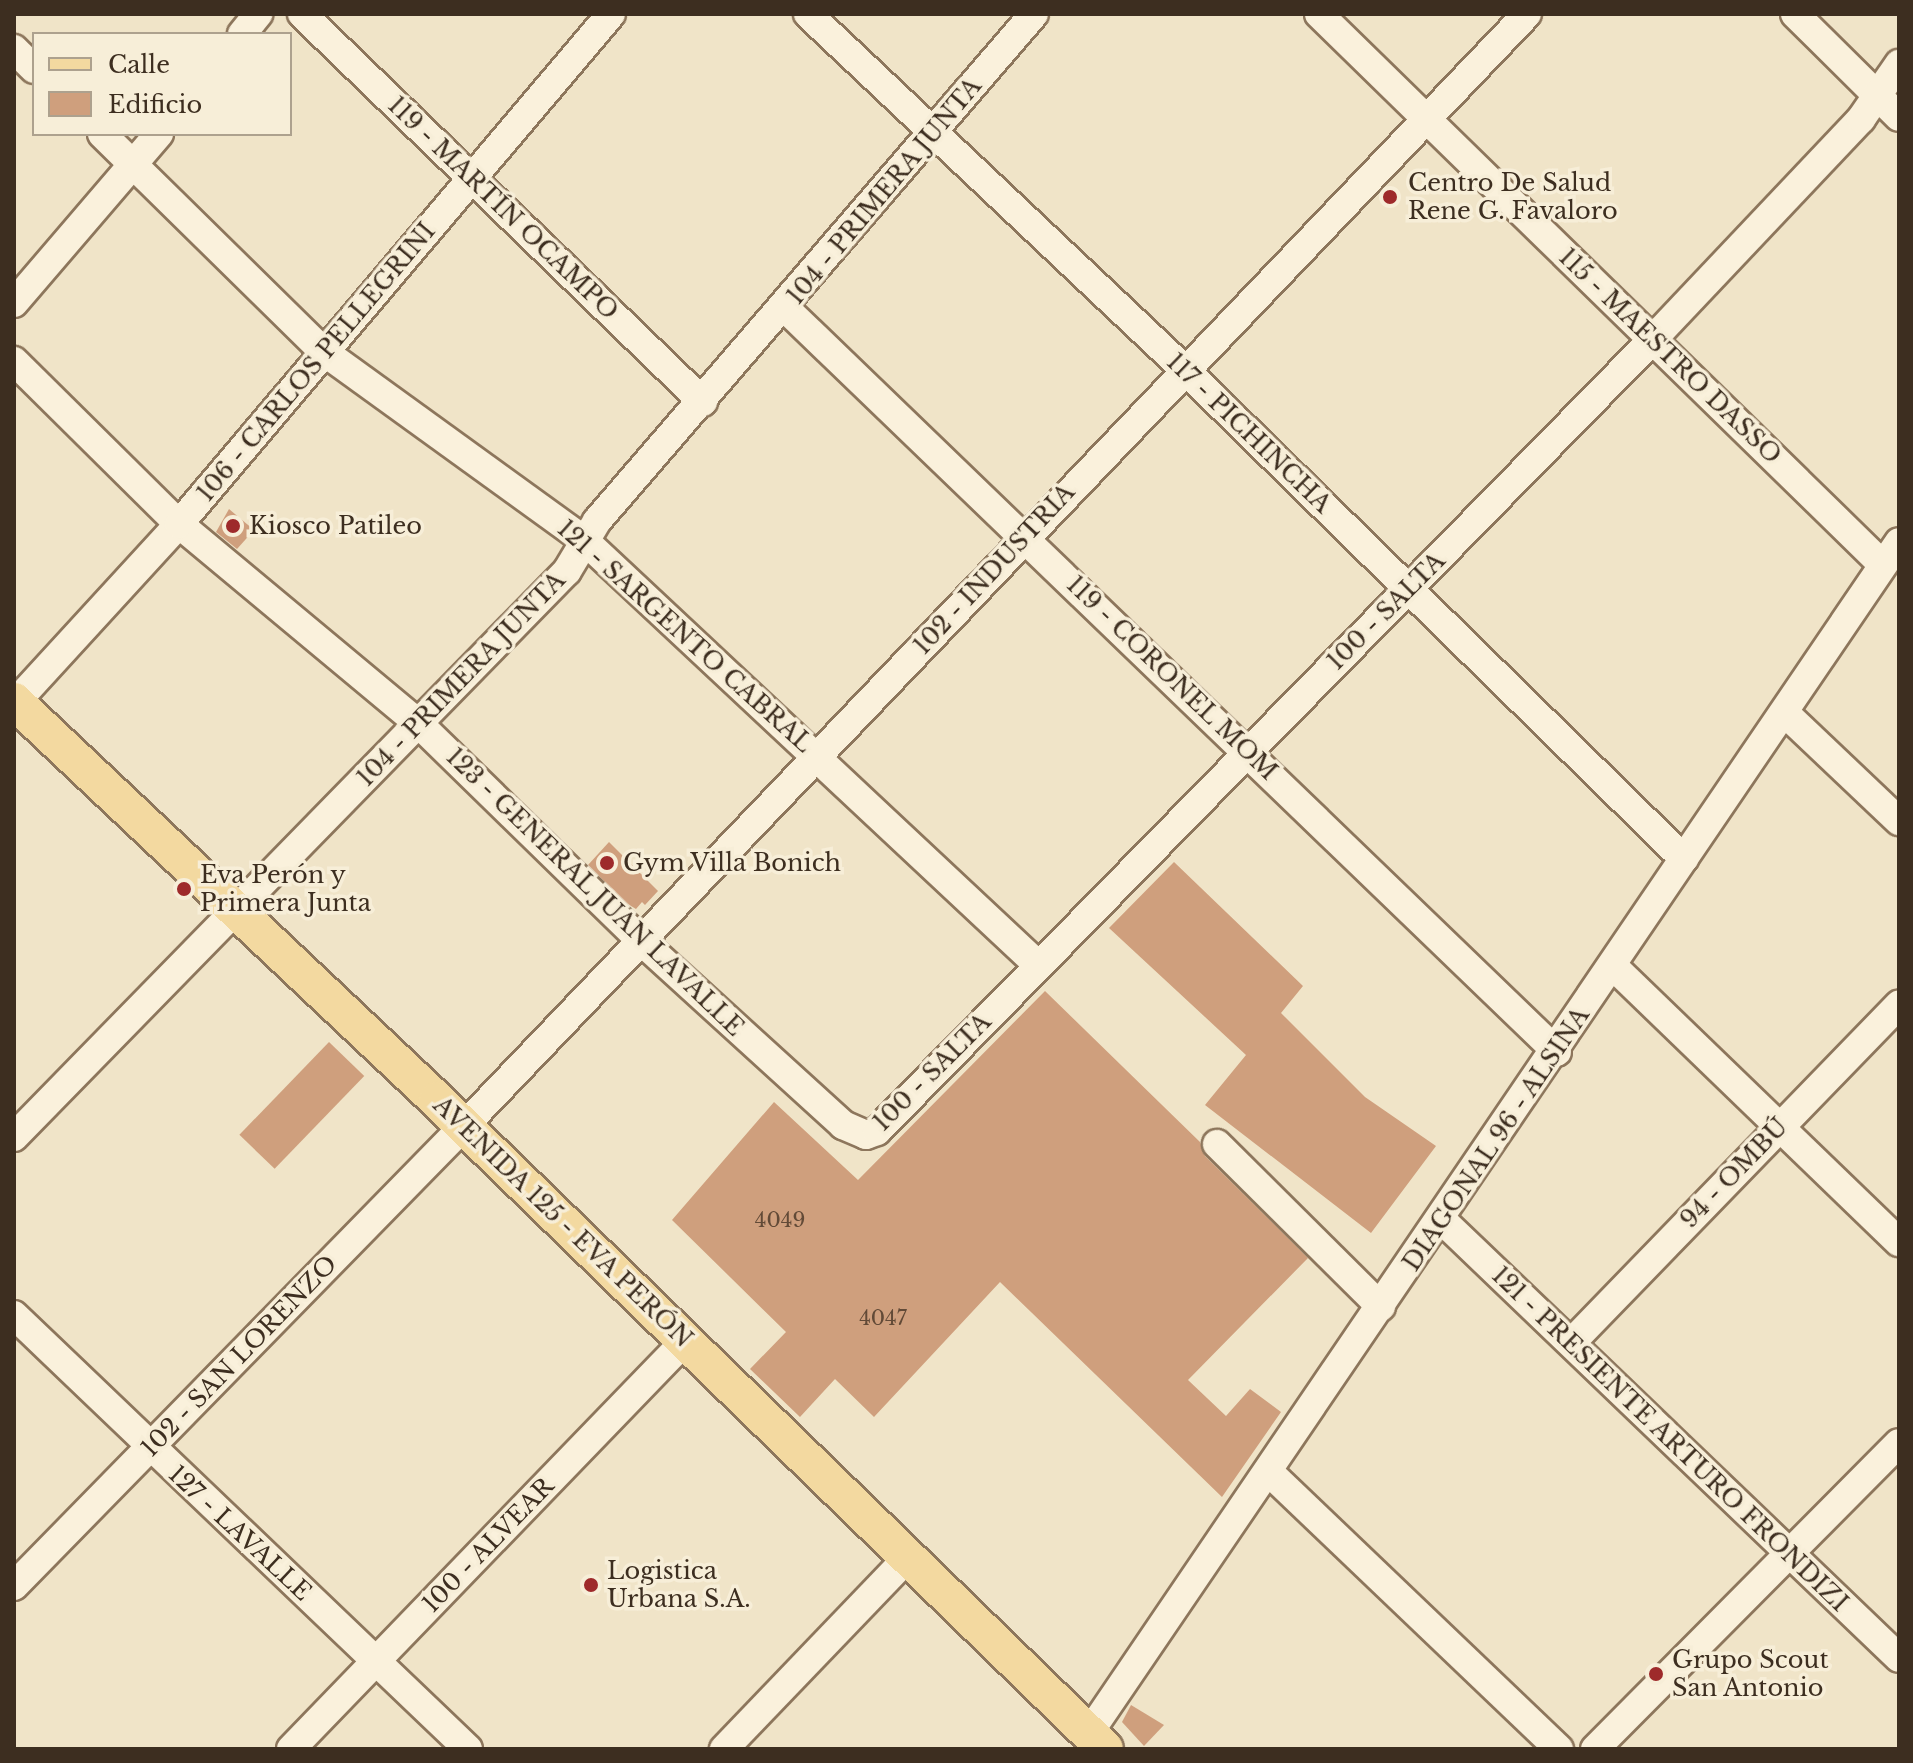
<!DOCTYPE html>
<meta charset="utf-8">
<style>
body{margin:0}
#map{position:relative;width:1913px;height:1763px;overflow:hidden;background:#f0e4c8;font-family:"Libre Baskerville",serif}
div>[style]{position:absolute}
.building>*{inset:0;background:#cf9f7d;transform-origin:0 0}
.roads{filter:drop-shadow(2px 0 #8d765c) drop-shadow(-2px 0 #8d765c) drop-shadow(0 2px #8d765c) drop-shadow(0 -2px #8d765c)}
.minor>*{height:28px;margin:-14px;padding:0 14px;transform-origin:14px;border-radius:14px;background:#faf1dc}
.major>*{height:36px;margin:-18px;padding:0 18px;transform-origin:18px;border-radius:18px;background:#f3d9a0}
.dots>*{width:22px;height:22px;translate:-50% -50%;box-sizing:border-box;border:4px solid #f7eed8;border-radius:50%}
span{translate:-50% -50%;white-space:nowrap;text-align:center;line-height:1.15;-webkit-text-stroke:7px #f7eed8;paint-order:stroke}
.number-label{font-size:20px;color:#624a37}
.number-label span{-webkit-text-stroke-width:0}
.poi-label{font-size:24px;color:#3d2e20}
.left{translate:0 -50%;text-align:left}
.street-label{font-size:24px;color:#3d2e20}
.frame{position:absolute;inset:0;border:16px solid #3d2e20;pointer-events:none}
.legend{position:absolute;left:32px;top:32px;width:260px;height:104px;box-sizing:border-box;background:#f7eed8;border:2px solid #ada18e;margin:0;padding:10px 14px;list-style:none;font-size:24px;color:#3d2e20}
.legend li{display:flex;align-items:center;gap:16px;height:40px}
.legend b{width:40px;border:2px solid #ada18e}
</style>
<div id="map">
<div class="building">
<div style="clip-path:polygon(229px 509px,254px 530px,237px 549px,216px 532px)"></div>
<div style="clip-path:polygon(609px 842px,658px 891px,645px 905px,642px 902px,636px 909px,626px 903px,588px 865px)"></div>
<div style="clip-path:polygon(1174px 862px,1303px 986px,1281px 1013px,1365px 1097px,1436px 1146px,1371px 1233px,1205px 1105px,1246px 1055px,1109px 928px)"></div>
<div style="clip-path:polygon(1045px 991px,1200px 1142px,1205px 1156px,1308px 1258px,1188px 1380px,1226px 1416px,1250px 1389px,1281px 1412px,1222px 1497px,1000px 1282px,874px 1417px,835px 1379px,800px 1417px,750px 1369px,786px 1332px,672px 1220px,774px 1102px,858px 1180px)"></div>
<div style="left:329px;top:1042px;width:49px;height:129px;rotate:44deg"></div>
<div style="clip-path:polygon(1131px 1705px,1164px 1725px,1144px 1746px,1122px 1722px)"></div>
</div>
<div class="roads">
<div class="minor">
<div style="left:302px;top:14px;width:558px;rotate:44.06deg"></div>
<div style="left:808px;top:14px;width:517px;rotate:43.35deg"></div>
<div style="left:1184px;top:369px;width:700px;rotate:44.42deg"></div>
<div style="left:1319px;top:14px;width:788px;rotate:44.33deg"></div>
<div style="left:1795px;top:14px;width:146px;rotate:44.7deg"></div>
<div style="left:242px;top:34px;width:26px;rotate:-51deg"></div>
<div style="left:14px;top:49px;width:28px;rotate:45deg"></div>
<div style="left:102px;top:134px;width:310px;rotate:44.5deg"></div>
<div style="left:323px;top:351px;width:322px;rotate:35.9deg"></div>
<div style="left:584px;top:540px;width:622px;rotate:43.11deg"></div>
<div style="left:14px;top:303px;width:223px;rotate:-49.4deg"></div>
<div style="left:785px;top:308px;width:1072px;rotate:43.94deg"></div>
<div style="left:14px;top:361px;width:232px;rotate:44.7deg"></div>
<div style="left:179px;top:524px;width:311px;rotate:39.8deg"></div>
<div style="left:418px;top:723px;width:310px;rotate:44.3deg"></div>
<div style="left:640px;top:940px;width:275px;rotate:42.3deg"></div>
<div style="left:843px;top:1125px;width:25px;rotate:23deg"></div>
<div style="left:866px;top:1135px;width:12px;rotate:-20deg"></div>
<div style="left:877px;top:1131px;width:1109px;rotate:-45.58deg"></div>
<div style="left:1653px;top:339px;width:303px;rotate:-46.6deg"></div>
<div style="left:1861px;top:119px;width:67px;rotate:-55.4deg"></div>
<div style="left:14px;top:704px;width:244px;rotate:-47.5deg"></div>
<div style="left:179px;top:524px;width:668px;rotate:-49.73deg"></div>
<div style="left:1785px;top:713px;width:157px;rotate:43.5deg"></div>
<div style="left:1614px;top:967px;width:396px;rotate:44deg"></div>
<div style="left:14px;top:1137px;width:791px;rotate:-45.67deg"></div>
<div style="left:567px;top:571px;width:58px;rotate:-59deg"></div>
<div style="left:597px;top:521px;width:669px;rotate:-49.24deg"></div>
<div style="left:1217px;top:1144px;width:231px;rotate:44.8deg"></div>
<div style="left:1441px;top:1219px;width:634px;rotate:43.79deg"></div>
<div style="left:14px;top:1315px;width:628px;rotate:43.71deg"></div>
<div style="left:1572px;top:1342px;width:470px;rotate:-45.9deg"></div>
<div style="left:1269px;top:1472px;width:401px;rotate:43.7deg"></div>
<div style="left:14px;top:1586px;width:644px;rotate:-45.63deg"></div>
<div style="left:464px;top:1126px;width:1538px;rotate:-46.29deg"></div>
<div style="left:1089px;top:1733px;width:1440px;rotate:-55.78deg"></div>
<div style="left:291px;top:1749px;width:567px;rotate:-46deg"></div>
<div style="left:724px;top:1749px;width:267px;rotate:-46.2deg"></div>
<div style="left:1595px;top:1749px;width:431px;rotate:-45.2deg"></div>
</div>
<div class="major">
<div style="left:14px;top:701px;width:581px;rotate:43.33deg"></div>
<div style="left:437px;top:1100px;width:931px;rotate:44.17deg"></div>
</div>
</div>
<div class="dots">
<div style="left:1390px;top:197px;background:#9e2a2b"></div>
<div style="left:233px;top:526px;background:#9e2a2b"></div>
<div style="left:607px;top:863px;background:#9e2a2b"></div>
<div style="left:184px;top:889px;background:#9e2a2b"></div>
<div style="left:591px;top:1585px;background:#9e2a2b"></div>
<div style="left:1656px;top:1674px;background:#9e2a2b"></div>
</div>
<div class="number-label">
<span style="left:780px;top:1220px">4049</span>
<span style="left:883px;top:1318px">4047</span>
</div>
<div class="poi-label">
<span class="left" style="left:1408px;top:197px">Centro De Salud<br>Rene G. Favaloro</span>
<span class="left" style="left:249px;top:526px">Kiosco Patileo</span>
<span class="left" style="left:623px;top:863px">Gym Villa Bonich</span>
<span class="left" style="left:200px;top:889px">Eva Perón y<br>Primera Junta</span>
<span class="left" style="left:607px;top:1585px">Logistica<br>Urbana S.A.</span>
<span class="left" style="left:1672px;top:1674px">Grupo Scout<br>San Antonio</span>
</div>
<div class="street-label">
<span style="left:884px;top:191px;rotate:-50deg">104 - PRIMERA JUNTA</span>
<span style="left:503px;top:208px;rotate:44deg">119 - MARTÍN OCAMPO</span>
<span style="left:1670px;top:356px;rotate:44deg">115 - MAESTRO DASSO</span>
<span style="left:316px;top:362px;rotate:-50deg">106 - CARLOS PELLEGRINI</span>
<span style="left:1249px;top:433px;rotate:44deg">117 - PICHINCHA</span>
<span style="left:994px;top:569px;rotate:-47deg">102 - INDUSTRIA</span>
<span style="left:1386px;top:611px;rotate:-45deg">100 - SALTA</span>
<span style="left:685px;top:636px;rotate:42deg">121 - SARGENTO CABRAL</span>
<span style="left:1172px;top:678px;rotate:44deg">119 - CORONEL MOM</span>
<span style="left:461px;top:679px;rotate:-46deg">104 - PRIMERA JUNTA</span>
<span style="left:595px;top:892px;rotate:44deg">123 - GENERAL JUAN LAVALLE</span>
<span style="left:932px;top:1072px;rotate:-45deg">100 - SALTA</span>
<span style="left:1496px;top:1139px;rotate:-56deg">DIAGONAL 96 - ALSINA</span>
<span style="left:1734px;top:1173px;rotate:-46deg">94 - OMBÚ</span>
<span style="left:563px;top:1222px;rotate:44deg">AVENIDA 125 - EVA PERÓN</span>
<span style="left:239px;top:1356px;rotate:-46deg">102 - SAN LORENZO</span>
<span style="left:1670px;top:1439px;rotate:44deg">121 - PRESIENTE ARTURO FRONDIZI</span>
<span style="left:240px;top:1533px;rotate:43deg">127 - LAVALLE</span>
<span style="left:488px;top:1545px;rotate:-46deg">100 - ALVEAR</span>
</div>
<div class="frame"></div>
<ul class="legend">
<li><b style="height:10px;background:#f3d9a0"></b>Calle</li>
<li><b style="height:22px;background:#cf9f7d"></b>Edificio</li>
</ul>
</div>
